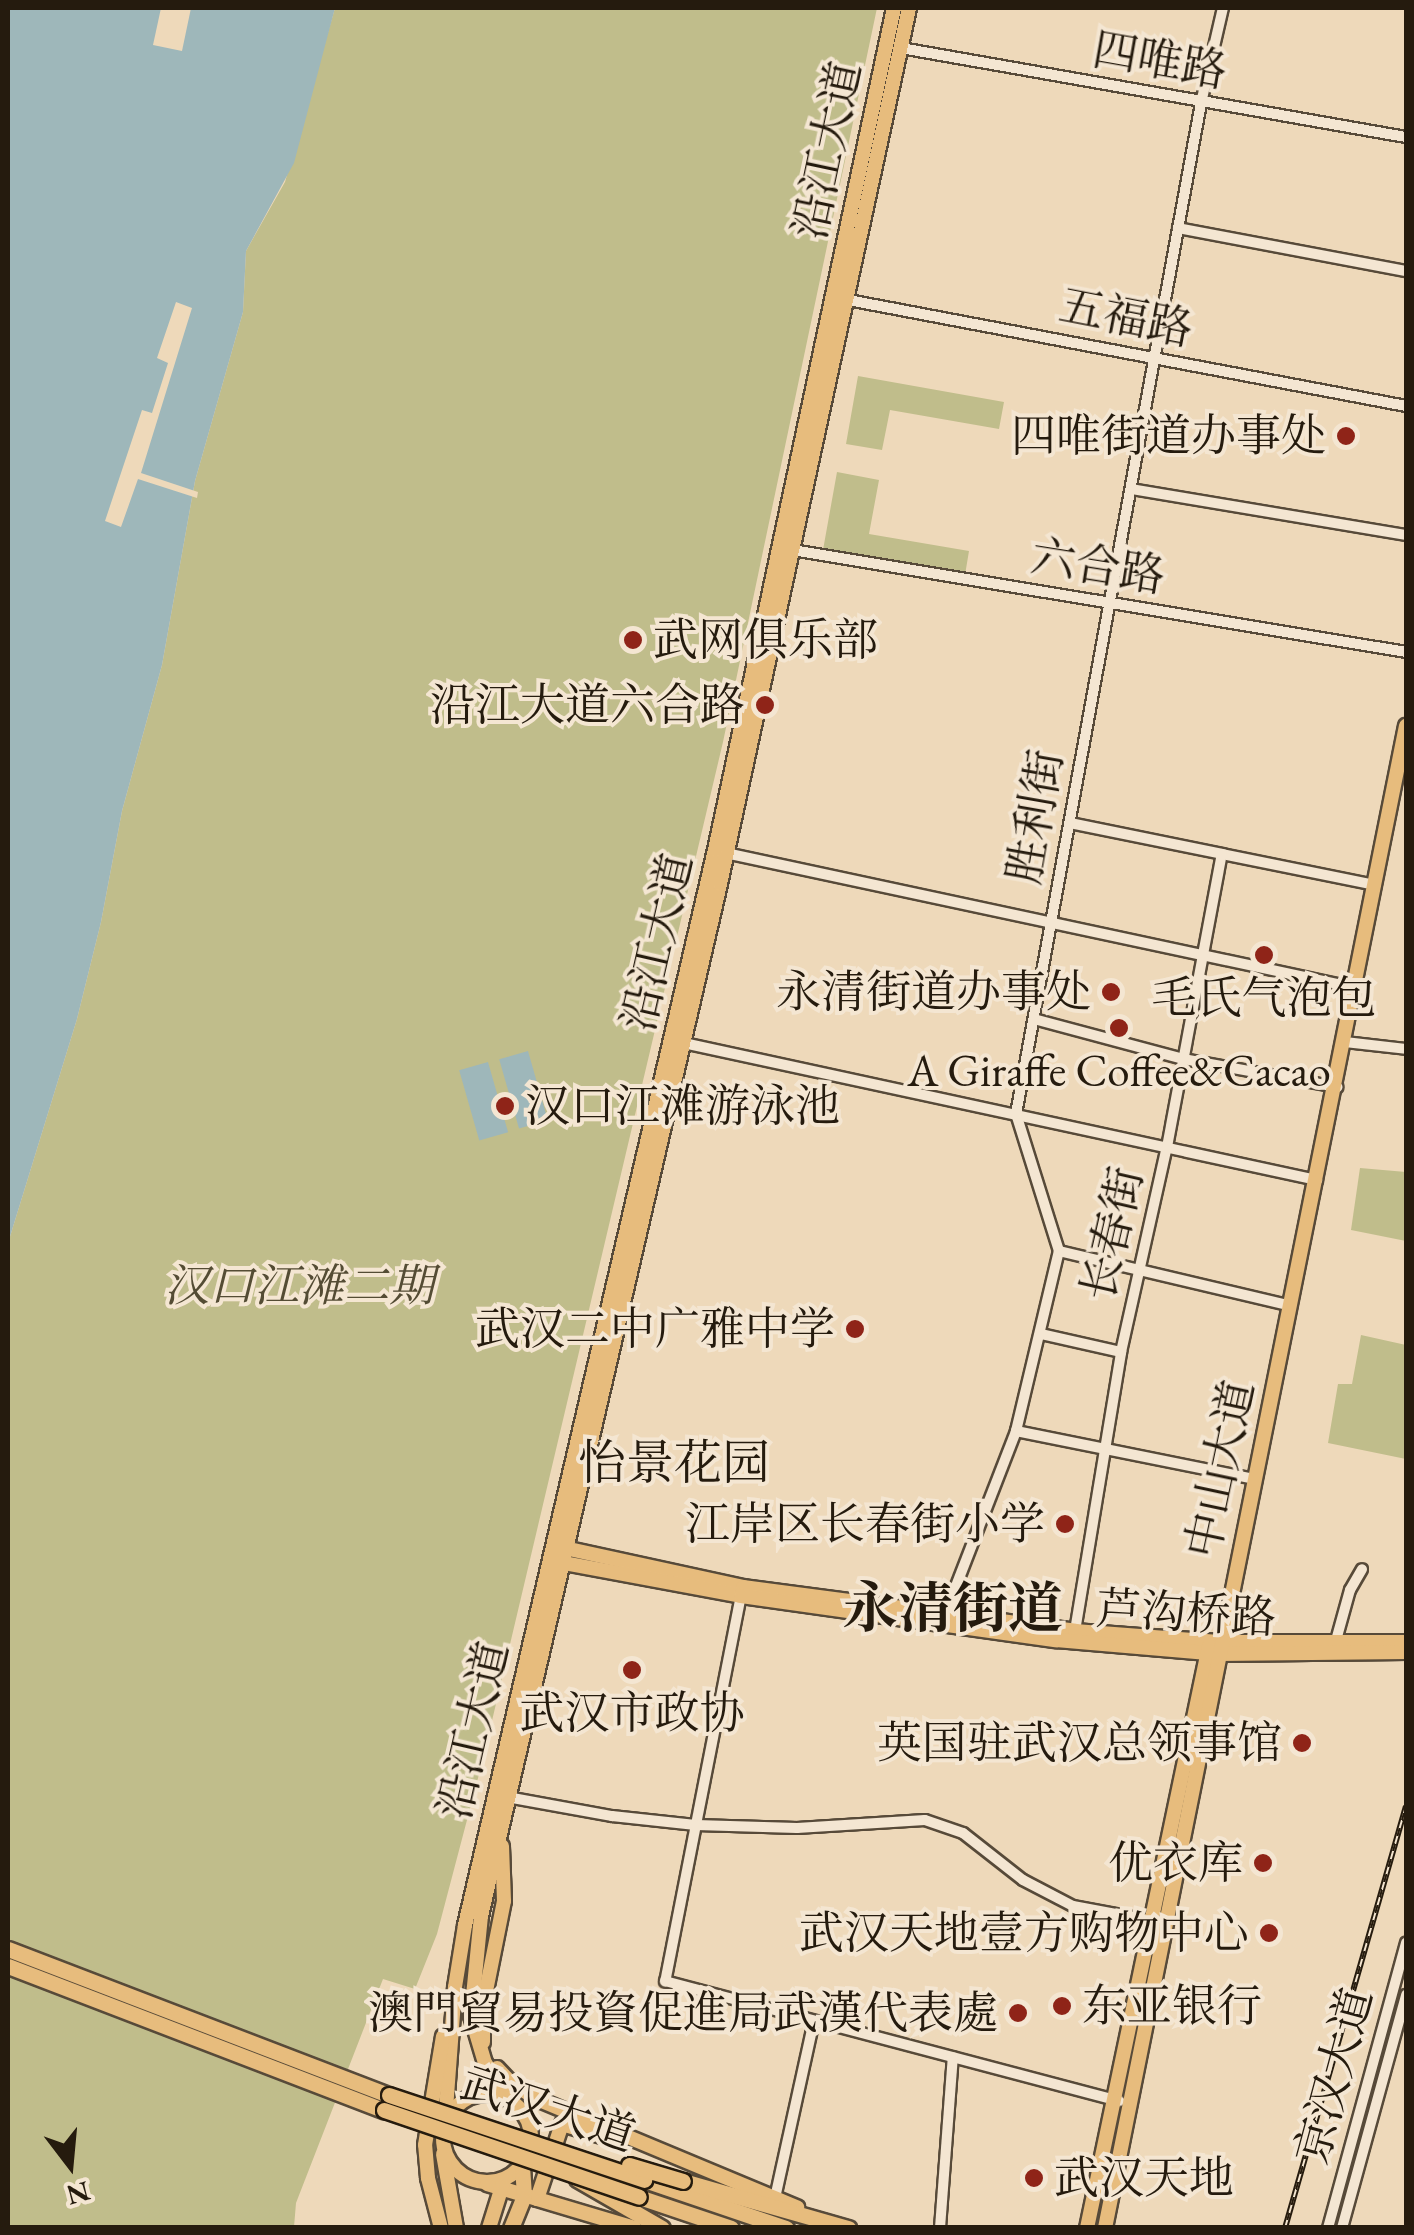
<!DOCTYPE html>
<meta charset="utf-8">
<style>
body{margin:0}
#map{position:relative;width:1414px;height:2235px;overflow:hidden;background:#eed9ba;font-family:"EB Garamond","Noto Serif SC",serif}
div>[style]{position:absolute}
.green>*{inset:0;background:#c0bd8b}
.water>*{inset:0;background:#9eb7ba;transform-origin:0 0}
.pier>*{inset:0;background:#eed9ba}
.roads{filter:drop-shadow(2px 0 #574a39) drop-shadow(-2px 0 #574a39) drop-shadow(0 2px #574a39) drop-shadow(0 -2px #574a39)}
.minor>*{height:10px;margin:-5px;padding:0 5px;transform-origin:5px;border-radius:5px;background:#f4e6d2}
.major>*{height:14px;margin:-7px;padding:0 7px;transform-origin:7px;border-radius:7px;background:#e7bc7d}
.major>.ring{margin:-7px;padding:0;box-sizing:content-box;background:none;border:14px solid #e7bc7d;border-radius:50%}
.highway>*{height:15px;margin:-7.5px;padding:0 7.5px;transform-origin:7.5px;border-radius:7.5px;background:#e7bc7d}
.rail>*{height:6px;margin-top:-3px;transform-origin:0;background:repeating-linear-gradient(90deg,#f4e6d2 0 8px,#251b0e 0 16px);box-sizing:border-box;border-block:2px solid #251b0e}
.bridges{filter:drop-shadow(2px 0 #251b0e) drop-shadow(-2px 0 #251b0e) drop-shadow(0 2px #251b0e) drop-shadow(0 -2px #251b0e)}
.highway-bridge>*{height:15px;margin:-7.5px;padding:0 7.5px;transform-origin:7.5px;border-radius:7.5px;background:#e7bc7d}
.dots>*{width:28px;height:28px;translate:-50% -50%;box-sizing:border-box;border:5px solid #f4e6d2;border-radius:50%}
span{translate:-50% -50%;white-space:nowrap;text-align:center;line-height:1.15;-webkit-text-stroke:8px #f4e6d2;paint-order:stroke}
.street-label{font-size:45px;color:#251b0e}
.poi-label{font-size:45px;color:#251b0e}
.right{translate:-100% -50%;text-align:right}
.left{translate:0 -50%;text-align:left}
.park-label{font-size:45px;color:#544c34;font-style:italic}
.neighbourhood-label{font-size:48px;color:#251b0e}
.district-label{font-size:55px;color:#251b0e;font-weight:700}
.frame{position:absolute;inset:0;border:10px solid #251b0e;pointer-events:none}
.north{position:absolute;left:20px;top:2115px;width:100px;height:100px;-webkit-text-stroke:8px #f4e6d2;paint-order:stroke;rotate:164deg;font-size:28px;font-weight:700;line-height:40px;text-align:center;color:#251b0e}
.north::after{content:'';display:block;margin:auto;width:35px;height:45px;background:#251b0e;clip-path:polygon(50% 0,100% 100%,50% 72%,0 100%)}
</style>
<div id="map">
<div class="green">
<div style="clip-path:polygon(335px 8px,877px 8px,723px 742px,482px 1763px,437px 1934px,415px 1989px,383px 1979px,296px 2203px,294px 2227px,8px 2227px,8px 1243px,77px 1019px,101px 922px,122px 811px,162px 665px,195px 481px,243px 312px,246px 251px,285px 182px)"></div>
<div style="clip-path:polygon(858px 376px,1004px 402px,999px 429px,890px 410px,882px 450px,846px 444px)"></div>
<div style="clip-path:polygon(837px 472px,879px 480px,869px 534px,969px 551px,965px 575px,823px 550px)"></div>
<div style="clip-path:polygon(1360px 1168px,1406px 1172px,1406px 1241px,1351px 1230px)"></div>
<div style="clip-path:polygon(1361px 1335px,1406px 1345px,1406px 1459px,1328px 1443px,1338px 1384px,1352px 1384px)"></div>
</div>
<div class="water">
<div style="clip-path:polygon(8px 8px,335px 8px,294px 163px,246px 251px,243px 312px,195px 481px,162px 665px,122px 811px,101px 922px,77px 1019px,8px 1243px)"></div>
<div style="left:528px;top:1051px;width:72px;height:30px;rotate:74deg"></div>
<div style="left:488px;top:1062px;width:73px;height:30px;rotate:74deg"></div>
</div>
<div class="pier">
<div style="clip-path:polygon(161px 8px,191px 8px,182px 51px,153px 45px)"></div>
<div style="clip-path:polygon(176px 302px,192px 308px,141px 473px,198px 492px,197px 498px,138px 479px,121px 527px,105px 521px,142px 410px,152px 413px,168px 363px,157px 358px)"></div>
</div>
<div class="roads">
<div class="minor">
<div style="left:901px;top:48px;width:513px;rotate:10deg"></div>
<div style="left:1178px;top:228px;width:232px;rotate:10.7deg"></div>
<div style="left:843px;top:299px;width:573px;rotate:10.76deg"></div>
<div style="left:1131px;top:489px;width:279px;rotate:9.5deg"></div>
<div style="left:786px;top:549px;width:628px;rotate:9.43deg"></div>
<div style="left:1070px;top:823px;width:312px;rotate:11.5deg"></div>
<div style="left:721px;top:852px;width:649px;rotate:12.09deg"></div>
<div style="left:1034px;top:1019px;width:154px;rotate:15deg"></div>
<div style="left:1183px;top:1059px;width:157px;rotate:10.3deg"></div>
<div style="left:679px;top:1042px;width:653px;rotate:12.21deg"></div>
<div style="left:1345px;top:1042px;width:61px;rotate:6.5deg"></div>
<div style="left:1059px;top:1251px;width:238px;rotate:13.3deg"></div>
<div style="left:1041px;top:1334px;width:82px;rotate:12.7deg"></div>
<div style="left:1016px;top:1431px;width:244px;rotate:11.4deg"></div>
<div style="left:742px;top:1590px;width:399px;rotate:101.1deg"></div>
<div style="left:665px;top:1981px;width:470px;rotate:14.8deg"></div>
<div style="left:944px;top:1617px;width:199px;rotate:-68.8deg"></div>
<div style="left:1016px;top:1431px;width:185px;rotate:-76.6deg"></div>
<div style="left:1059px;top:1251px;width:144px;rotate:-107.4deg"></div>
<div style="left:1016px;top:1114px;width:1028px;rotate:-79.63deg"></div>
<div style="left:1201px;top:103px;width:98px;rotate:-77deg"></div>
<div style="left:1075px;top:1631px;width:283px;rotate:-80.6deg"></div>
<div style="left:1121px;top:1352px;width:210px;rotate:-77.4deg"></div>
<div style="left:1167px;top:1147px;width:298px;rotate:-79.4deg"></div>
<div style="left:1335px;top:1644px;width:56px;rotate:-74.5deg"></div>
<div style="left:1350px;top:1590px;width:24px;rotate:-60deg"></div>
<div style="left:507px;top:1797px;width:107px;rotate:10.3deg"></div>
<div style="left:612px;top:1816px;width:84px;rotate:6.1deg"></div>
<div style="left:696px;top:1825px;width:101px;rotate:1.7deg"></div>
<div style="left:797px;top:1828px;width:128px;rotate:-3.6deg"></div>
<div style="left:925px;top:1820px;width:40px;rotate:18.9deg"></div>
<div style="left:963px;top:1833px;width:76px;rotate:38.1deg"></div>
<div style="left:1023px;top:1880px;width:56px;rotate:27.5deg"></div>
<div style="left:1073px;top:1906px;width:94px;rotate:10.5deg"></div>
<div style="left:775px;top:2198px;width:181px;rotate:-77.6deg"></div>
<div style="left:940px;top:2228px;width:171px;rotate:-85.7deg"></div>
<div style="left:1328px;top:2228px;width:296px;rotate:-74.7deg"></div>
<div style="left:1342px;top:2228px;width:242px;rotate:-74.6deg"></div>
</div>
<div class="major">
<div style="left:560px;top:1547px;width:187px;rotate:12.3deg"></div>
<div style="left:743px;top:1587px;width:335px;rotate:7.5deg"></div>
<div style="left:1075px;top:1631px;width:144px;rotate:4.4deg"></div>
<div style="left:1219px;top:1642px;width:187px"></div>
<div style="left:558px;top:1562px;width:186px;rotate:10.5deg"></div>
<div style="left:741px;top:1596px;width:318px;rotate:8deg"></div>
<div style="left:1056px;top:1640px;width:164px;rotate:4.9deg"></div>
<div style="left:1219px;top:1654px;width:187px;rotate:-0.6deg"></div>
<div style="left:483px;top:2042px;width:36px;rotate:-90deg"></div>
<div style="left:483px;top:2006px;width:107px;rotate:-78.7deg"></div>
<div style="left:504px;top:1901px;width:55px;rotate:-92.1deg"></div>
<div style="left:497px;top:2068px;width:19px;rotate:47deg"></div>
<div style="left:510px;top:2082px;width:32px;rotate:32deg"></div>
<div style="left:537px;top:2099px;width:282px;rotate:22.6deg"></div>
<div class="ring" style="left:443px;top:2094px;width:74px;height:74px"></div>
<div style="left:514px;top:2103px;width:49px;rotate:-125.9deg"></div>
<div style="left:485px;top:2063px;width:49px;rotate:-106.6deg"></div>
<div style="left:471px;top:2016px;width:100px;rotate:-84.3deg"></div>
<div style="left:481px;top:1916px;width:1059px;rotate:-76.96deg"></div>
<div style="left:720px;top:884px;width:896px;rotate:-77.82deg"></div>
<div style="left:445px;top:2123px;width:136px;rotate:-85.8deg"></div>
<div style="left:455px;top:1987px;width:63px;rotate:-80.8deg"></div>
<div style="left:465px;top:1925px;width:1104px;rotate:-76.91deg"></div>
<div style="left:715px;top:850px;width:861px;rotate:-78deg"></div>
<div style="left:443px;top:2154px;width:75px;rotate:80deg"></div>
<div style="left:487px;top:2184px;width:154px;rotate:16.6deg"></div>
<div style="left:537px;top:2199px;width:79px;rotate:-71.6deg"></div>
<div style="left:562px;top:2124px;width:45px;rotate:16.8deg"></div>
<div style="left:441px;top:2228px;width:52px;rotate:-104.6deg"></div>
<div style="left:428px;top:2178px;width:33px;rotate:-95deg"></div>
<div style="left:425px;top:2145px;width:110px;rotate:-80.6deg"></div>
<div style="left:489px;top:2228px;width:50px;rotate:-72.6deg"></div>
<div style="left:1087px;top:2228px;width:595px;rotate:-78.16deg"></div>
<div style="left:1105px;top:2228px;width:1532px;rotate:-78.67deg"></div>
</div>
<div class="highway">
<div style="left:8px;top:1949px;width:408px;rotate:21deg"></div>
<div style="left:8px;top:1966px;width:403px;rotate:21deg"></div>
<div style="left:577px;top:2179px;width:98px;rotate:30deg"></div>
<div style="left:644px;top:2180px;width:150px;rotate:18.7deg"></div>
<div style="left:683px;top:2181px;width:172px;rotate:15.9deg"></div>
<div style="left:639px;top:2197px;width:97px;rotate:18.6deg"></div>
<div style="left:511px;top:2228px;width:35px;rotate:-68deg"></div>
<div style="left:524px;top:2195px;width:30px;rotate:-94deg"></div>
</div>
</div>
<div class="rail">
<div style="left:1285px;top:2228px;width:439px;rotate:-74deg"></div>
</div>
<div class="bridges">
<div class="highway-bridge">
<div style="left:389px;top:2095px;width:269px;rotate:18.4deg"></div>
<div style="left:384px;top:2110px;width:269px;rotate:18.8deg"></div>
<div style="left:629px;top:2165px;width:56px;rotate:16.5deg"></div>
</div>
</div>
<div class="dots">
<div style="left:1346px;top:436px;background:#8f2418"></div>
<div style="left:633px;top:640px;background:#8f2418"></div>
<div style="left:765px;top:705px;background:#8f2418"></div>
<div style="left:1264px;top:955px;background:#8f2418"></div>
<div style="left:1111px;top:992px;background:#8f2418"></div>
<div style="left:1119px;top:1028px;background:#8f2418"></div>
<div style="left:505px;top:1106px;background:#8f2418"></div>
<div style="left:855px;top:1329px;background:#8f2418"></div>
<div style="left:1065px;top:1524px;background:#8f2418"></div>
<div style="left:632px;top:1670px;background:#8f2418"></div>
<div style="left:1302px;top:1743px;background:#8f2418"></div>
<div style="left:1263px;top:1863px;background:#8f2418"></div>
<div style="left:1269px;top:1933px;background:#8f2418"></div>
<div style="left:1062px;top:2006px;background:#8f2418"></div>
<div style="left:1018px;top:2013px;background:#8f2418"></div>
<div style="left:1034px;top:2178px;background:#8f2418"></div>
</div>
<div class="street-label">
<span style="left:1160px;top:60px;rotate:10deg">四唯路</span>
<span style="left:827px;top:150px;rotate:-78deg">沿江大道</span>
<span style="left:1126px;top:317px;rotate:11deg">五福路</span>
<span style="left:1098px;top:566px;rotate:9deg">六合路</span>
<span style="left:1035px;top:817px;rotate:-80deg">胜利街</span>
<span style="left:657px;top:942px;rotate:-77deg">沿江大道</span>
<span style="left:1112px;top:1234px;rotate:-77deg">长春街</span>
<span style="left:1220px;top:1469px;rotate:-78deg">中山大道</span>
<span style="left:1186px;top:1613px;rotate:3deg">芦沟桥路</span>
<span style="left:473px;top:1730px;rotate:-77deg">沿江大道</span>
<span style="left:1334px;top:2076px;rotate:-75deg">京汉大道</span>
<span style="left:548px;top:2109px;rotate:18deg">武汉大道</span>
</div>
<div class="poi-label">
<span class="right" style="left:1326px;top:436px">四唯街道办事处</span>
<span class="left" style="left:653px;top:640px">武网俱乐部</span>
<span class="right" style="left:745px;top:705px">沿江大道六合路</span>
<span class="right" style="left:1091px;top:992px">永清街道办事处</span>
<span style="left:1264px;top:998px">毛氏气泡包</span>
<span style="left:1119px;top:1071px">A Giraffe Coffee&amp;Cacao</span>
<span class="left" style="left:525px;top:1106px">汉口江滩游泳池</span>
<span class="right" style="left:835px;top:1329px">武汉二中广雅中学</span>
<span class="right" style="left:1045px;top:1524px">江岸区长春街小学</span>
<span style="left:632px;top:1713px">武汉市政协</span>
<span class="right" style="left:1282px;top:1743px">英国驻武汉总领事馆</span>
<span class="right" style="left:1243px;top:1863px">优衣库</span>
<span class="right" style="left:1249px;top:1933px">武汉天地壹方购物中心</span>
<span class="left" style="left:1082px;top:2006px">东亚银行</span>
<span class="right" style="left:998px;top:2013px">澳門貿易投資促進局武漢代表處</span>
<span class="left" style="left:1054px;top:2178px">武汉天地</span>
</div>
<div class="park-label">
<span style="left:299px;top:1286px">汉口江滩二期</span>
</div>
<div class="neighbourhood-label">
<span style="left:674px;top:1463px">怡景花园</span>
</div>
<div class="district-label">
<span style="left:953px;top:1608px">永清街道</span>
</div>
<div class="frame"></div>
<div class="north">N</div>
</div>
